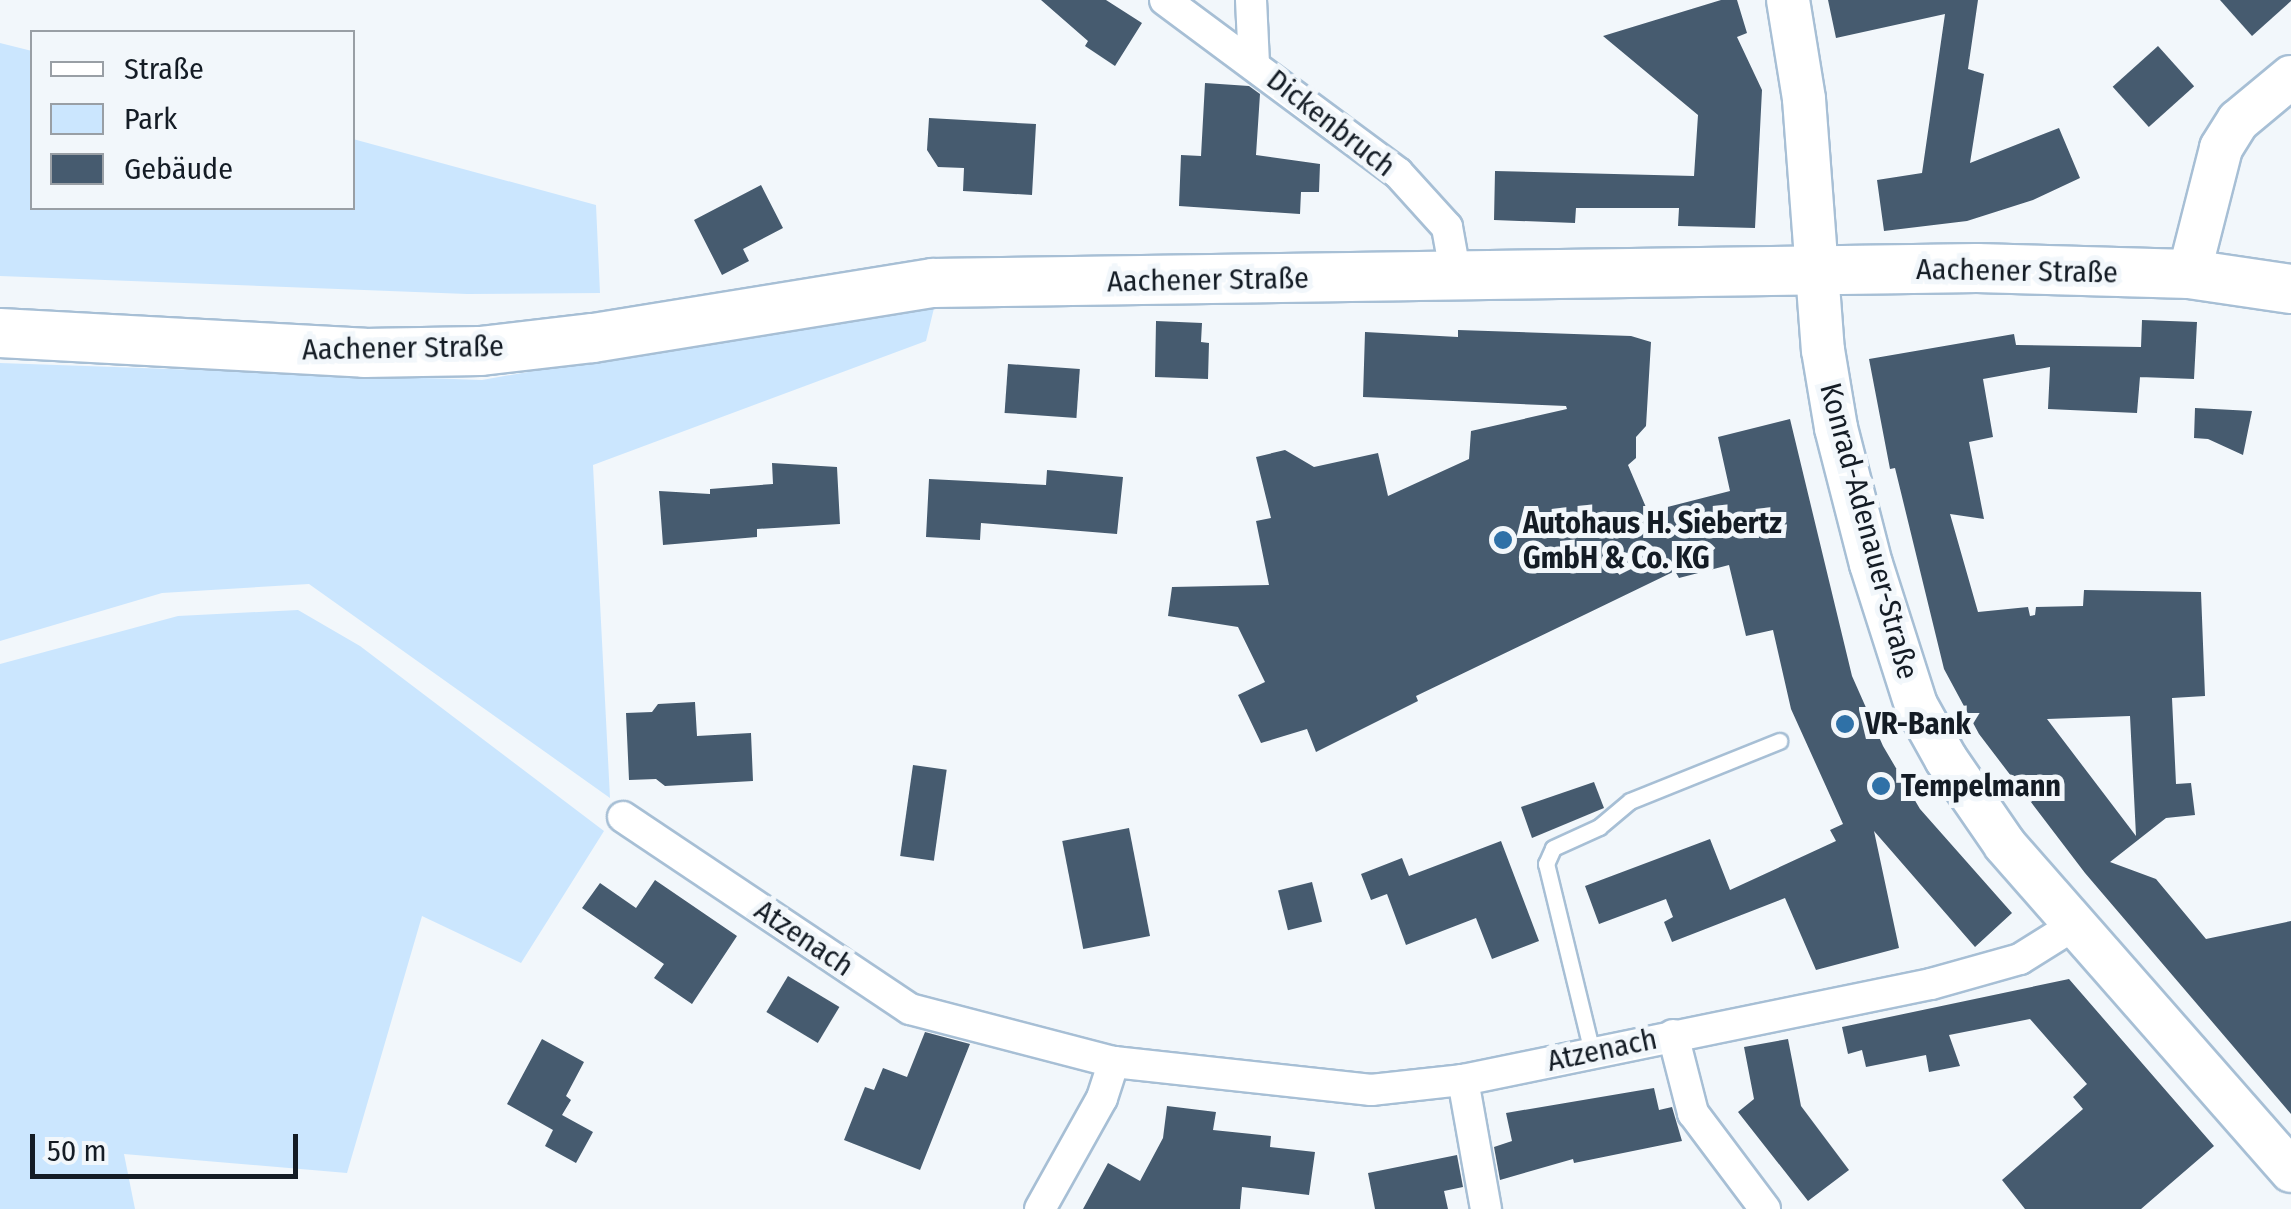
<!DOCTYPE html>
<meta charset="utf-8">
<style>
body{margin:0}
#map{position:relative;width:2291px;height:1209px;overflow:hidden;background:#f2f7fb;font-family:"Fira Sans Condensed",sans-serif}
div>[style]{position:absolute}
.green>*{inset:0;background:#cbe6fe}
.building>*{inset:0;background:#465b6f;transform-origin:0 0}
.roads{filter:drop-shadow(2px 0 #a7bfd5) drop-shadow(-2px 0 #a7bfd5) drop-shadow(0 2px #a7bfd5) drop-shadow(0 -2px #a7bfd5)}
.lane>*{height:15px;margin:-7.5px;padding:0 7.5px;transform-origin:7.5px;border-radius:7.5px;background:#fff}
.street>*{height:30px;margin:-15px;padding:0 15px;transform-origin:15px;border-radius:15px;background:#fff}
.secondary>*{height:42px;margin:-21px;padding:0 21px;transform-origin:21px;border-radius:21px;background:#fff}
.primary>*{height:48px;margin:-24px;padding:0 24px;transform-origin:24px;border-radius:24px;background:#fff}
.dots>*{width:28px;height:28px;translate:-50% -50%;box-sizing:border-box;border:5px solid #f2f7fb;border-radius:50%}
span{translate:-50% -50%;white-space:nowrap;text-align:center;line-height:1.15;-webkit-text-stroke:10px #f2f7fb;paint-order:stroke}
.street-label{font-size:30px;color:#141c25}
.poi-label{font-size:30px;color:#141c25;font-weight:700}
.left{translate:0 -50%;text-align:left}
.legend{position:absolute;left:30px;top:30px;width:325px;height:180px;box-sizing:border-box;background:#f2f7fb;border:2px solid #999fa5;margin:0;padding:12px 18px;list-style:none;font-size:30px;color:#141c25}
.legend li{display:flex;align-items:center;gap:20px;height:50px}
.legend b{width:50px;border:2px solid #999fa5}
.scale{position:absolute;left:30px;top:1134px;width:268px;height:45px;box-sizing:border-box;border:5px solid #141c25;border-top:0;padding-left:12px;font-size:30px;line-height:35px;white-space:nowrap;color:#141c25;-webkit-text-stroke:8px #f2f7fb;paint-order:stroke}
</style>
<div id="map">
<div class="green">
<div style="clip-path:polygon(0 43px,32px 51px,32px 208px,352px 208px,353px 139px,596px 205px,600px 293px,467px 294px,0 276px)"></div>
<div style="clip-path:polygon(936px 300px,926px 341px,593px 465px,610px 798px,309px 584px,162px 593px,0 641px,0 363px,482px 380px)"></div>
<div style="clip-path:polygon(298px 610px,360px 646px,604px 831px,521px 963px,422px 916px,347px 1173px,124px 1154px,135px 1209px,0 1209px,0 664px,178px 616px)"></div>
</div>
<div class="building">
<div style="clip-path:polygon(1041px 0,1106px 0,1142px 23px,1115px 66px,1085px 46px,1088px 41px)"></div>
<div style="clip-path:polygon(1721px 0,1737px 0,1747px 33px,1737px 37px,1762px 90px,1755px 228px,1678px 226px,1679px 208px,1576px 208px,1575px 223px,1494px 220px,1495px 171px,1694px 176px,1698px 115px,1603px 36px)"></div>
<div style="clip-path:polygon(1828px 0,1978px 0,1968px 69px,1984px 74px,1970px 163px,2059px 128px,2080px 178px,2033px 200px,1967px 221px,1884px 231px,1877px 180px,1922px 173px,1945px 14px,1836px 38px)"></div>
<div style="clip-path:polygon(2220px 0,2291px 0,2291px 1px,2252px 36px)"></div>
<div style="left:2158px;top:46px;width:54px;height:61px;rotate:48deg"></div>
<div style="clip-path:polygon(1205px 83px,1249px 86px,1260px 94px,1256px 155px,1320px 164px,1319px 192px,1301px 192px,1300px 214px,1179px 206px,1181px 155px,1201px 156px)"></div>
<div style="clip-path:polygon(929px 118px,1036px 124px,1032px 195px,963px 191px,964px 168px,938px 167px,927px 150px)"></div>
<div style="clip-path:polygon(761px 185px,783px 228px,743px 249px,749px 261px,722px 275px,694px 220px)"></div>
<div style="clip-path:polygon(evenodd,2142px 320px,2197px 322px,2194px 379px,2140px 377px,2137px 413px,2048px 409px,2050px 367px,1983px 379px,1993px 437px,1969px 442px,1984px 519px,1950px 514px,1978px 612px,2028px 607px,2030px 616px,2035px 615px,2036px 607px,2083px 606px,2084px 590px,2201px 592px,2205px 696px,2172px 698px,2176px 784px,2191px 783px,2195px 815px,2166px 818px,2110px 862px,2156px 879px,2206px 939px,2291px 921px,2291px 1114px,2085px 873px,1979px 734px,1944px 669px,1895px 468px,1890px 469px,1869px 359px,2014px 334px,2016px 345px,2141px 347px,2142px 320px,2130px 716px,2136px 836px,2047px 719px,2130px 716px)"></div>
<div style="clip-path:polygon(1156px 321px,1202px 323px,1201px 342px,1209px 343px,1208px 379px,1155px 377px)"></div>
<div style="clip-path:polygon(1458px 330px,1631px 336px,1651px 342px,1646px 426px,1636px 437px,1636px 458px,1628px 465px,1648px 512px,1730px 491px,1718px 437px,1790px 419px,1852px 676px,1883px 746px,1920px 809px,2012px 913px,1975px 947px,1874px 831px,1899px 948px,1816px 970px,1785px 898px,1672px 942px,1664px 922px,1673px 917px,1666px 899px,1599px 924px,1585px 886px,1710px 839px,1730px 890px,1836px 841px,1830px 830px,1843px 824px,1791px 709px,1773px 630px,1746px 636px,1729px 565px,1679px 578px,1675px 571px,1416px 696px,1418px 701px,1316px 752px,1307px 729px,1261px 743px,1238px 695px,1265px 682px,1238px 627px,1168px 616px,1172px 587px,1269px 585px,1256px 521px,1271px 518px,1256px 457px,1285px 450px,1314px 467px,1378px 453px,1388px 496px,1469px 459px,1471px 431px,1567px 409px,1566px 406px,1363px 397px,1365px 332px,1458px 337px)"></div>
<div style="left:1008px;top:364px;width:72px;height:49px;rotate:4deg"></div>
<div style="clip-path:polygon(2195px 408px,2252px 411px,2243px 455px,2208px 439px,2194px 438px)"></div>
<div style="clip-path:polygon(772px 463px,837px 467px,840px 524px,757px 529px,757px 537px,663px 545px,659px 491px,710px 494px,710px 489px,773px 484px)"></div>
<div style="clip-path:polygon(1047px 470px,1123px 477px,1117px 534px,981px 523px,980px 540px,926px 537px,929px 479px,1046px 485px)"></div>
<div style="clip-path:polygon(695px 702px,697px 736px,751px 733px,753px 781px,665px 786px,656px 779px,629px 780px,626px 713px,652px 712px,658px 704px)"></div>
<div style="left:913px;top:765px;width:34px;height:92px;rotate:8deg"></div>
<div style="clip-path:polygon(1594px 782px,1604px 808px,1532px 838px,1521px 807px)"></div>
<div style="left:1129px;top:828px;width:110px;height:68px;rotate:79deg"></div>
<div style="clip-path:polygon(1501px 841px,1539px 941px,1492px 959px,1476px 918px,1406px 945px,1387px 894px,1371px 900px,1361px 874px,1402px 858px,1409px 876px)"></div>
<div style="clip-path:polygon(655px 880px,737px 936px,692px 1004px,654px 978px,664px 964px,582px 908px,600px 883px,636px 908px)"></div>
<div style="left:1312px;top:882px;width:41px;height:35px;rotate:76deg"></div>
<div style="left:788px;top:976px;width:60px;height:42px;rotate:31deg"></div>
<div style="clip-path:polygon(2069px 979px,2214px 1146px,2141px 1209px,2025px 1209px,2002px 1180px,2083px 1109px,2073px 1097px,2087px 1084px,2030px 1019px,1949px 1035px,1960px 1066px,1929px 1072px,1926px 1055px,1866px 1067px,1862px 1050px,1848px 1054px,1842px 1027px)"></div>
<div style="clip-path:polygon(925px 1032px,970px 1044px,920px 1170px,844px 1140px,865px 1087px,874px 1090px,883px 1068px,907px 1077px)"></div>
<div style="clip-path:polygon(542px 1039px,584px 1062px,566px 1096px,571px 1100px,562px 1115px,593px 1132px,576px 1163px,545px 1146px,553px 1130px,507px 1104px)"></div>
<div style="clip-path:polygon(1788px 1039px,1801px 1106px,1849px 1170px,1808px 1201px,1738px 1112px,1754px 1099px,1744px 1047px)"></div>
<div style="clip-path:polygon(1654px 1088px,1659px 1110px,1672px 1107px,1682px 1141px,1574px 1163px,1573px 1159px,1500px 1180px,1494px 1147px,1512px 1141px,1506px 1113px)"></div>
<div style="clip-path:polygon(1167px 1106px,1216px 1112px,1213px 1130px,1271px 1136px,1270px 1147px,1315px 1152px,1309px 1195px,1242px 1187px,1240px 1209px,1083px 1209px,1108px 1163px,1140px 1181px,1163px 1138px)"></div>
<div style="clip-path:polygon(1457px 1155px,1463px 1187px,1444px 1191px,1448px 1209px,1375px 1209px,1368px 1173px)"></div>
</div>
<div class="roads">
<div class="lane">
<div style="left:1592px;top:1052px;width:194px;rotate:-103.7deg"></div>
<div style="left:1546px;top:864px;width:17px;rotate:-66deg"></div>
<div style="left:1553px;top:848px;width:51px;rotate:-24.5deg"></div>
<div style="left:1599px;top:827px;width:40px;rotate:-40deg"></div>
<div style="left:1630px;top:801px;width:161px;rotate:-21.9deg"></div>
</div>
<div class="street">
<div style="left:1165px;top:0;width:290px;rotate:36.6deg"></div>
<div style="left:1398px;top:173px;width:73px;rotate:47.8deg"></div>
<div style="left:1447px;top:227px;width:51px;rotate:79.8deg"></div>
<div style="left:1251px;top:0;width:63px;rotate:87.3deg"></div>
<div style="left:623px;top:817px;width:345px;rotate:33.8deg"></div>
<div style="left:910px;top:1009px;width:211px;rotate:14.6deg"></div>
<div style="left:1114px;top:1062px;width:259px;rotate:6.2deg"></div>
<div style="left:1371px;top:1090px;width:93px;rotate:-6.2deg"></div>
<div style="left:1463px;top:1080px;width:478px;rotate:-11.6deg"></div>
<div style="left:1931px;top:984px;width:92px;rotate:-15.7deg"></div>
<div style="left:2020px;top:959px;width:66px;rotate:-32deg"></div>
<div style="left:1673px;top:1035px;width:81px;rotate:75.6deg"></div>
<div style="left:1693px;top:1113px;width:120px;rotate:53.1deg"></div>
<div style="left:1463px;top:1080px;width:131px;rotate:79.9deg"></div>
<div style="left:1040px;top:1209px;width:127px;rotate:-60.8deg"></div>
<div style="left:1102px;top:1098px;width:38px;rotate:-72deg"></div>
</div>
<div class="secondary">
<div style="left:1788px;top:0;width:100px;rotate:80.8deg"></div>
<div style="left:1804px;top:99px;width:252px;rotate:85.7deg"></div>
<div style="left:1823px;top:350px;width:79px;rotate:80.5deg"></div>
<div style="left:1836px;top:428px;width:140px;rotate:75.6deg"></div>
<div style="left:1871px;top:564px;width:148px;rotate:72.3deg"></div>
<div style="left:1916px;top:705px;width:62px;rotate:60.9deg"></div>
<div style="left:1946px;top:759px;width:104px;rotate:55.5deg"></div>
<div style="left:2005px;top:845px;width:434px;rotate:48.7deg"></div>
<div style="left:2189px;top:274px;width:130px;rotate:-75.7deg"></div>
<div style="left:2221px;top:148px;width:32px;rotate:-58deg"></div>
<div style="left:2238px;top:121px;width:69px;rotate:-39.7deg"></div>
</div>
<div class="primary">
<div style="left:0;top:333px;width:365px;rotate:3.1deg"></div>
<div style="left:364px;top:353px;width:116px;rotate:-1deg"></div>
<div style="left:480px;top:351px;width:114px;rotate:-6.6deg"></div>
<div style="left:593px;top:338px;width:344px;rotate:-9.2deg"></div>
<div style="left:933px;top:283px;width:1044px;rotate:-0.82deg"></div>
<div style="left:1977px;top:268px;width:212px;rotate:1.6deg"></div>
<div style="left:2189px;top:274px;width:103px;rotate:8.4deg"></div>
</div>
</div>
<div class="dots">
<div style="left:1503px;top:540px;background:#2f71a7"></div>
<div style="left:1845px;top:724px;background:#2f71a7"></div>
<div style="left:1881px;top:786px;background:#2f71a7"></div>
</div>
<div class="street-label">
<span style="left:1331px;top:123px;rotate:38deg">Dickenbruch</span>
<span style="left:2017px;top:271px;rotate:1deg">Aachener Straße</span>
<span style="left:1208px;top:280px;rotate:-1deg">Aachener Straße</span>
<span style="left:403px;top:348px;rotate:-1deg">Aachener Straße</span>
<span style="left:1869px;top:531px;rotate:75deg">Konrad-Adenauer-Straße</span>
<span style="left:804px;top:938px;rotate:34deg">Atzenach</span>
<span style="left:1602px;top:1050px;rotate:-12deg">Atzenach</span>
</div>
<div class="poi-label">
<span class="left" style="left:1523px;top:540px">Autohaus H. Siebertz<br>GmbH &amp; Co. KG</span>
<span class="left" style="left:1865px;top:724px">VR-Bank</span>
<span class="left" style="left:1901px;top:786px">Tempelmann</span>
</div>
<ul class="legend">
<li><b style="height:12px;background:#fff"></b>Straße</li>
<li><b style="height:28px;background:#cbe6fe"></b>Park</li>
<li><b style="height:28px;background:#465b6f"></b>Gebäude</li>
</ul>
<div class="scale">50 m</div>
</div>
